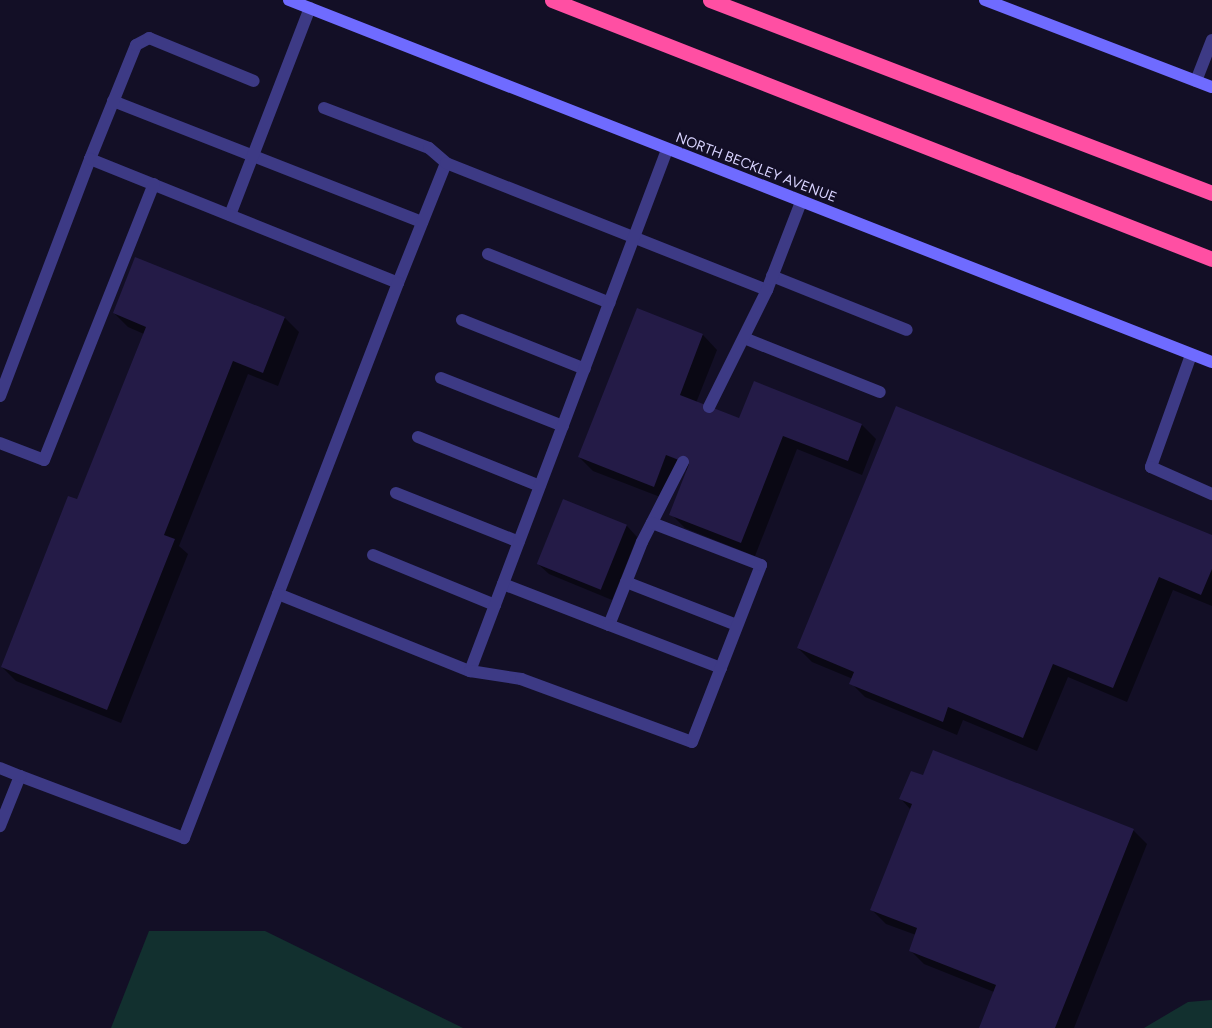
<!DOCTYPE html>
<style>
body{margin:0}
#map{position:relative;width:1212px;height:1028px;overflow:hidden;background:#130f26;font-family:Figtree,sans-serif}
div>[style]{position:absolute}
.green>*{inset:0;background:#12302f}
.shadow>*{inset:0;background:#0007}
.building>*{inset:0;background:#241b47;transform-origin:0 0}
.lane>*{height:12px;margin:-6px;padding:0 6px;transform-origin:6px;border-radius:6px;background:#3d3a85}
.secondary>*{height:12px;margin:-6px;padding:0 6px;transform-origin:6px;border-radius:6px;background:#6f6bff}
.highway>*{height:15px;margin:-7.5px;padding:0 7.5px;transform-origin:7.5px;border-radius:7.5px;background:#ff4fa3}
span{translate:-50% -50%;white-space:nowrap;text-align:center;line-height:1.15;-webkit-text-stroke:4.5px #130f26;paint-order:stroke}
.street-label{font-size:14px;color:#d9d4ff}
</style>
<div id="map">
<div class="green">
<div style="clip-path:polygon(149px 931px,265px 931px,463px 1028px,111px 1028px)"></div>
<div style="clip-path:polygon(1212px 1000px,1212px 1028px,1144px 1028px,1188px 1002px)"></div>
</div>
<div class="shadow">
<div style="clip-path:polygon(136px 259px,285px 318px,299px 332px,278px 386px,248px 374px,179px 546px,188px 554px,121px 723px,16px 681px,2px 667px,78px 501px,144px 334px,128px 327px,114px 313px)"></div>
<div style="clip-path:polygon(637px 310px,703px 335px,717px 350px,696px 403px,740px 420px,862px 425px,876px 439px,862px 475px,797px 449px,755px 556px,685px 528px,671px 514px,688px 471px,681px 468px,668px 500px,593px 471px,579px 457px)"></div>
<div style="clip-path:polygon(564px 501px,627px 526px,637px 537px,612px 600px,549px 574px,538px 564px)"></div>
<div style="clip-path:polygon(1212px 536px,1212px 606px,1173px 590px,1127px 702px,1068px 677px,1037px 751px,963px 720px,957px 735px,865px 697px,851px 683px,853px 679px,812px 662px,798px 648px)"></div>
<div style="clip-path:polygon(901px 799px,1133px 830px,1147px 844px,1074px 1028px,980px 1028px,994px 992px,924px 964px,910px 950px,916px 935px,886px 924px,872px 910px,911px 810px)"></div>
</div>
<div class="building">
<div style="clip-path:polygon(135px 257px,285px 317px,263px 373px,233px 361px,164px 535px,175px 539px,107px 710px,1px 667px,68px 496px,77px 499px,146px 327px,113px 313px)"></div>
<div style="clip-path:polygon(637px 308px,703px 334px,680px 395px,739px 418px,754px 381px,862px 424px,848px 461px,783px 436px,741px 543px,669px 515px,689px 464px,666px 455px,654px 487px,578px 457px)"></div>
<div style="clip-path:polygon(896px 406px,1212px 535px,1212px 569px,1201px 595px,1159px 577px,1113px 688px,1053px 664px,1023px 738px,948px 707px,943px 722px,849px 684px,854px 672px,797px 648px)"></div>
<div style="left:563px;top:499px;width:69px;height:70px;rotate:22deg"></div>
<div style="clip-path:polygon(933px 750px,1134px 829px,1055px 1028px,979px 1028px,996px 985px,909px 951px,917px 928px,870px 910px,912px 804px,899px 799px,911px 771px,923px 775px)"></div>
</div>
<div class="lane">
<div style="left:1196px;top:81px;width:44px;rotate:-68.7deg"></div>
<div style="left:113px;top:101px;width:332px;rotate:21.4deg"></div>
<div style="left:324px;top:108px;width:112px;rotate:20.9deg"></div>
<div style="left:429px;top:148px;width:23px;rotate:41deg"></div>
<div style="left:90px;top:159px;width:123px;rotate:-68deg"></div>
<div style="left:136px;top:45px;width:15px;rotate:-28deg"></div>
<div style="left:149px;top:38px;width:113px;rotate:22.3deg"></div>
<div style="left:230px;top:215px;width:222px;rotate:-68.9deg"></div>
<div style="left:488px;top:254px;width:131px;rotate:21.9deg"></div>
<div style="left:772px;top:276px;width:145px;rotate:21.8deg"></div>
<div style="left:398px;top:283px;width:129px;rotate:-68.2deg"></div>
<div style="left:446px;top:163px;width:345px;rotate:21.6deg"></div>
<div style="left:767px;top:290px;width:94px;rotate:-68.9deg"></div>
<div style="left:462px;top:320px;width:132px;rotate:21.7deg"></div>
<div style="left:744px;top:338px;width:146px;rotate:21.7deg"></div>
<div style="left:1191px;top:355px;width:119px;rotate:109.7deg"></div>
<div style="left:1151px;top:467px;width:67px;rotate:23.9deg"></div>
<div style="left:441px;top:378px;width:131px;rotate:21.5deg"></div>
<div style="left:0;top:396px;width:254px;rotate:-69.2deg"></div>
<div style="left:90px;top:159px;width:332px;rotate:21.9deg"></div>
<div style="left:398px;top:283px;width:595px;rotate:111.09deg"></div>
<div style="left:184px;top:838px;width:175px;rotate:-159.3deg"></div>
<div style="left:20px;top:776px;width:54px;rotate:111.8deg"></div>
<div style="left:709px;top:407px;width:131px;rotate:-63.6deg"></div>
<div style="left:418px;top:437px;width:131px;rotate:21.9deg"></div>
<div style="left:0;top:443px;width:47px;rotate:21.1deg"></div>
<div style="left:44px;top:460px;width:297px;rotate:-68.3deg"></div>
<div style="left:396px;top:493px;width:132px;rotate:21.7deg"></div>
<div style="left:373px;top:555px;width:132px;rotate:22.3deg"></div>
<div style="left:626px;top:582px;width:119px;rotate:21.2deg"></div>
<div style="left:503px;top:584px;width:114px;rotate:21.1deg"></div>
<div style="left:609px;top:625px;width:89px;rotate:-68.3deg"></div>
<div style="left:642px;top:542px;width:90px;rotate:-62.9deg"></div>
<div style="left:278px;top:594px;width:207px;rotate:21.9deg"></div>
<div style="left:470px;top:671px;width:557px;rotate:-69.29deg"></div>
<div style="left:609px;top:625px;width:120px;rotate:21deg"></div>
<div style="left:470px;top:671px;width:52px;rotate:8.9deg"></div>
<div style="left:521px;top:679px;width:182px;rotate:20.2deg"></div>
<div style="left:692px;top:742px;width:190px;rotate:-68.7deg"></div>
<div style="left:761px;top:565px;width:117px;rotate:-158.9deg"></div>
<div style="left:0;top:768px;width:22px;rotate:22deg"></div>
</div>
<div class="secondary">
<div style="left:289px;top:0;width:991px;rotate:21.42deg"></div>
<div style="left:985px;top:0;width:243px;rotate:21deg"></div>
</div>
<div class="highway">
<div style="left:552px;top:0;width:709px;rotate:21.43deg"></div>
<div style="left:710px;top:0;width:538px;rotate:21.03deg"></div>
</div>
<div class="street-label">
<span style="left:756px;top:168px;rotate:21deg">NORTH BECKLEY AVENUE</span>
</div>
</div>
